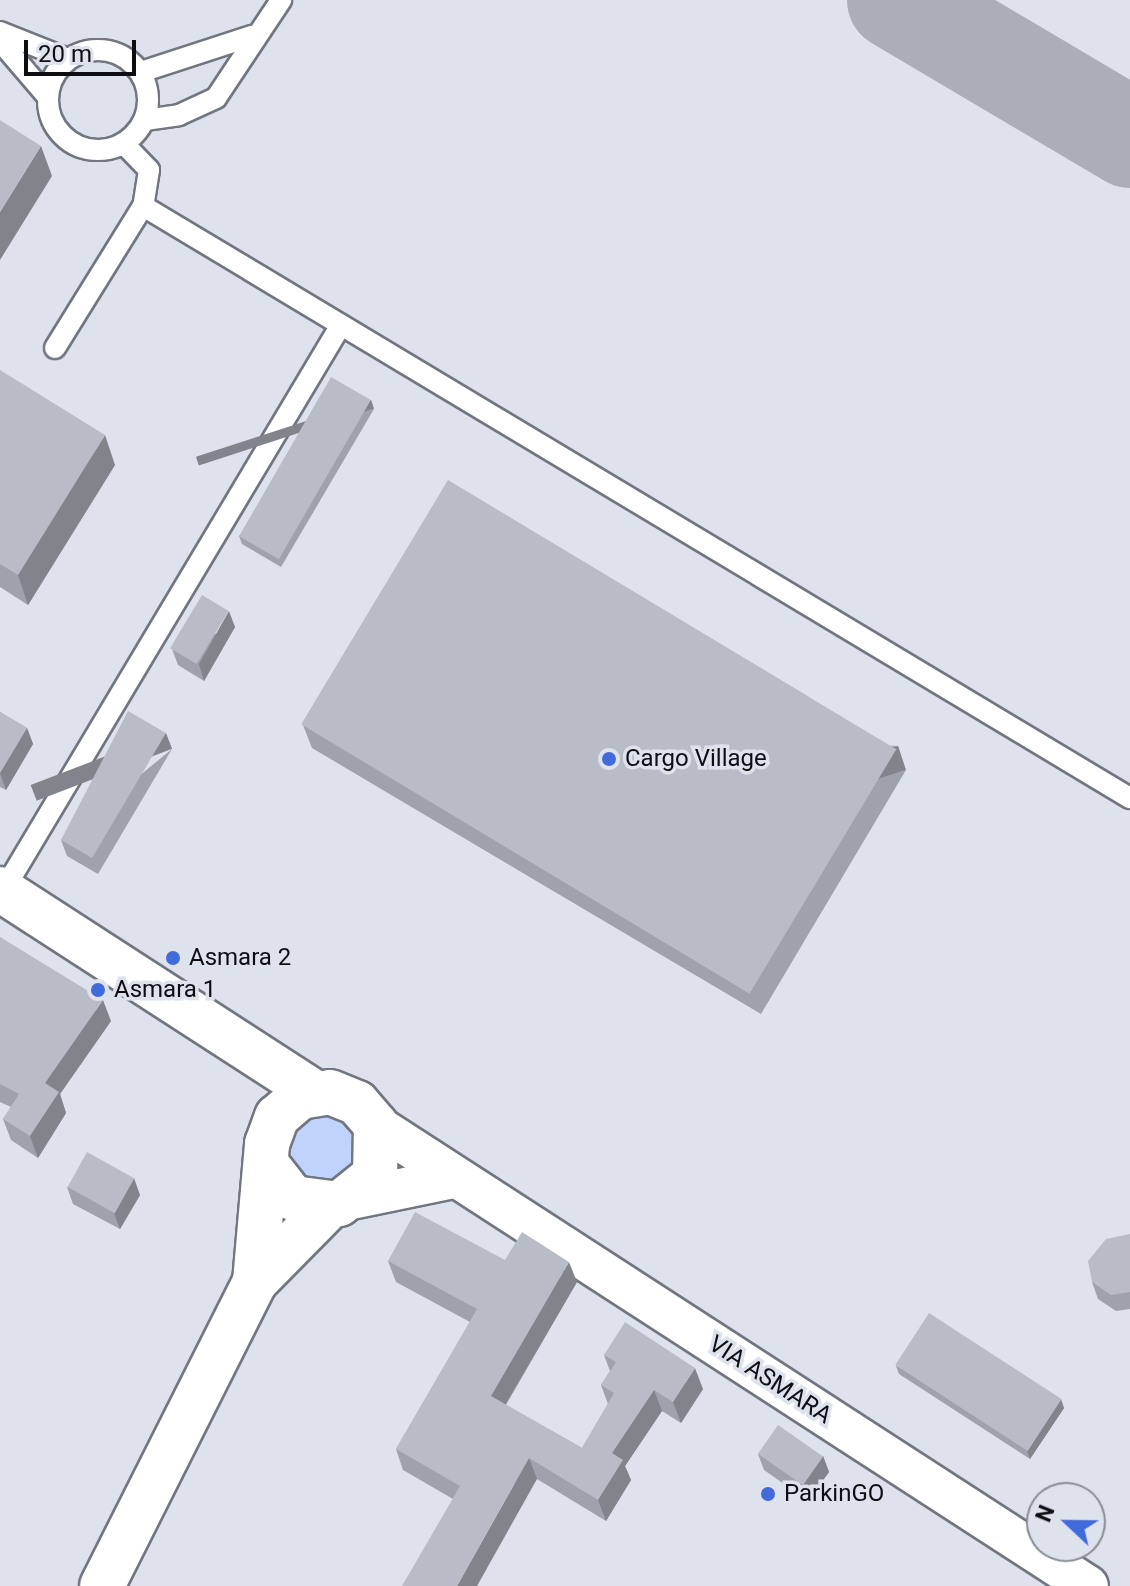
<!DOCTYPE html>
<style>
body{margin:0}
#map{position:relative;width:1130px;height:1586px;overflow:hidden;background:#dde2ec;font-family:Roboto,sans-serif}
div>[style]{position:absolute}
.green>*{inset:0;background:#c0d3fc}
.round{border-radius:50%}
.taxiway>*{height:100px;margin:-50px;padding:0 50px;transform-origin:50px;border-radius:50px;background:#aaaeb6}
.roads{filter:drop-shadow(2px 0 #71767f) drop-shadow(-2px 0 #71767f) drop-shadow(0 2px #71767f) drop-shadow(0 -2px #71767f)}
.service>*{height:20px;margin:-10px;padding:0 10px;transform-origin:10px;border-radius:10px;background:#fff}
.service>.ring{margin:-10px;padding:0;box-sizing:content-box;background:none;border:20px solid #fff;border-radius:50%}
.minor>*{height:40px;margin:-20px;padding:0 20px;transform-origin:20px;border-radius:20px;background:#fff}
.tertiary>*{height:44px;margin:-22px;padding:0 22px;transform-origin:22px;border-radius:22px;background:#fff}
.wall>*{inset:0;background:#9ea2aa}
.shaded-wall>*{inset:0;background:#81848b;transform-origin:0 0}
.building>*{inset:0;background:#b8bcc6;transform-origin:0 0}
.dots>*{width:22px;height:22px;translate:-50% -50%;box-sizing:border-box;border:4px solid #dde2ec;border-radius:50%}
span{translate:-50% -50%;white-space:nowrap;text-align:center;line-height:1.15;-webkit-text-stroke:7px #dde2ec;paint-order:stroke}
.poi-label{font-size:24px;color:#0c0e11}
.left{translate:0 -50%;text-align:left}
.street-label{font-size:24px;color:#0c0e11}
.north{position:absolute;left:1026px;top:1482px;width:80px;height:80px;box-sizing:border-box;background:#dde2ec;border:2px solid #898d94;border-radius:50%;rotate:292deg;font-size:22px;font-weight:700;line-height:32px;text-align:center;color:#0c0e11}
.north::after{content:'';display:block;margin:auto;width:28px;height:36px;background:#416adb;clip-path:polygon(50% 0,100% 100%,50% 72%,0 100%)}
.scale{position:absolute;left:24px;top:40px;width:112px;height:36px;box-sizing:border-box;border:4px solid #0c0e11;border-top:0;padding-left:10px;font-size:24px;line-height:28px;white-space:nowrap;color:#0c0e11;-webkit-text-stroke:6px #dde2ec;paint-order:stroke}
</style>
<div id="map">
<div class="green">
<div class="round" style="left:291px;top:1117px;width:64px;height:64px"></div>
</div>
<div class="taxiway">
<div style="left:897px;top:0;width:271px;rotate:30.6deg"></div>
</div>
<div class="roads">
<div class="service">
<div style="left:0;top:32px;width:73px;rotate:21.7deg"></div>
<div style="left:0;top:41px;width:74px;rotate:49.4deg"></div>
<div class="ring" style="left:48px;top:50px;width:80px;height:80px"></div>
<div style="left:141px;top:72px;width:117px;rotate:-18deg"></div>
<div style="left:145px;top:120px;width:34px;rotate:-8deg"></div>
<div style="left:179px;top:115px;width:41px;rotate:-24.7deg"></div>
<div style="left:216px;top:98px;width:118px;rotate:-56.4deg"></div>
<div style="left:124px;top:144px;width:36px;rotate:46deg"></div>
<div style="left:149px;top:170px;width:36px;rotate:99deg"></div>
<div style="left:55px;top:348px;width:167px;rotate:-58.2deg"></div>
<div style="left:143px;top:206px;width:1151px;rotate:30.96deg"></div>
<div style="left:3px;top:891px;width:659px;rotate:-59.16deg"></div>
</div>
<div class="minor">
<div style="left:376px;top:1125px;width:848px;rotate:32.92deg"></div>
<div style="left:352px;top:1199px;width:99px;rotate:-11.7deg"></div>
</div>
<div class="tertiary">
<div style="left:0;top:889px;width:375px;rotate:32.9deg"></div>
<div style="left:255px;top:1282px;width:139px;rotate:-85deg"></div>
<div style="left:267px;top:1144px;width:29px;rotate:-70deg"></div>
<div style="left:277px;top:1117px;width:30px;rotate:-41deg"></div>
<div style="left:300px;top:1097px;width:30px;rotate:-9deg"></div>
<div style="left:330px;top:1092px;width:29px;rotate:22deg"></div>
<div style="left:357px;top:1103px;width:29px;rotate:49deg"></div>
<div style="left:376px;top:1125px;width:50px;rotate:91.1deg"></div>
<div style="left:375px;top:1175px;width:46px;rotate:141.1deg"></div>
<div style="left:339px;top:1204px;width:46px;rotate:-172.6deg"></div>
<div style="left:293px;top:1198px;width:41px;rotate:-128deg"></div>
<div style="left:102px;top:1586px;width:340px;rotate:-63.3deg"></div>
<div style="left:255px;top:1282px;width:107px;rotate:-45.4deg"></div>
</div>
</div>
<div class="wall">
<div style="clip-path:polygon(0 370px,115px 465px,28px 605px,0 587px)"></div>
<div style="clip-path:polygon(371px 400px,374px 409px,281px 567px,242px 544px,239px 536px)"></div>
<div style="clip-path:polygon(235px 627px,204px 681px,178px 665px,172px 649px)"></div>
<div style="clip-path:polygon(0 712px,27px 728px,33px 744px,6px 790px,0 787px)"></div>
<div style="clip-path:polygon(303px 725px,898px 746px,906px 770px,761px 1014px,312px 748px)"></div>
<div style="clip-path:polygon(172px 749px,98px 874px,67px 856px,61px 840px)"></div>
<div style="clip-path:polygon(0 937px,111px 1021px,60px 1094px,66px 1113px,38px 1158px,11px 1140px,3px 1119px,11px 1107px,0 1102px)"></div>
<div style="clip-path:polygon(67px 1187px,140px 1195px,120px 1229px,73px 1204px)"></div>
<div style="clip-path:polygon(1130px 1234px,1130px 1309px,1116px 1311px,1098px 1299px,1092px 1282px)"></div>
<div style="clip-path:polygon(505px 1260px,577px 1282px,506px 1405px,582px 1448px,608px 1404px,601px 1385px,610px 1371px,604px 1355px,703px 1389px,681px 1423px,662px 1411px,625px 1466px,631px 1480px,606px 1521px,537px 1479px,453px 1499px,403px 1470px,396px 1449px,470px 1322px,396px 1282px,388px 1261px)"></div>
<div style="clip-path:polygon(896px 1366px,1064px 1408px,1030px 1459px,899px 1374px)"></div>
<div style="clip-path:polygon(758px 1454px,823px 1456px,829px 1472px,808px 1501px,764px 1470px)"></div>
</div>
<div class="shaded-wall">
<div style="clip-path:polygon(41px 146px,52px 176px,0 260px,0 212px)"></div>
<div style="left:371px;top:400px;width:9px;height:184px;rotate:72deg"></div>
<div style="clip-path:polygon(105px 435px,115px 465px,28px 605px,18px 575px)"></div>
<div style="clip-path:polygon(229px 611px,235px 627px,204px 681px,199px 664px)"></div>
<div style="clip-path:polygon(27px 728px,33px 744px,6px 790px,0 773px)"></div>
<div style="left:166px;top:733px;width:17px;height:145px;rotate:69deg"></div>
<div style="left:898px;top:746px;width:25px;height:285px;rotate:72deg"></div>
<div style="clip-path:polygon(103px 1000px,111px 1021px,60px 1094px,66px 1113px,38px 1158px,30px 1136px,45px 1083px)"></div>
<div style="clip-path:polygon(134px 1178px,140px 1195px,120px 1229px,114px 1213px)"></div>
<div style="clip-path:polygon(569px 1262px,577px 1282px,498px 1417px,491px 1396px)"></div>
<div style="clip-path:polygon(695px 1368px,703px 1389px,681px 1423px,673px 1402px)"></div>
<div style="clip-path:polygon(654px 1390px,662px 1411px,625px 1466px,631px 1480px,606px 1521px,598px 1500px,612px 1453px)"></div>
<div style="clip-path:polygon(1061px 1399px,1064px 1408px,1030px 1459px,1027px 1451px)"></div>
<div style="clip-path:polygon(823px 1456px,829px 1472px,808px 1501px,802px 1485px)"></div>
<div style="clip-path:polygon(529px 1458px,537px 1479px,477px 1586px,457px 1586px)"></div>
</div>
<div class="building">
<div style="clip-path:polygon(0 120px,41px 146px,0 212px)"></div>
<div style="clip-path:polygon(0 370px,105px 435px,18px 575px,0 564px)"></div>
<div style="left:331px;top:377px;width:46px;height:184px;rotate:30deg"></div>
<div style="left:448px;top:480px;width:523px;height:285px;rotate:31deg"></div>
<div style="left:202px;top:595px;width:31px;height:62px;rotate:31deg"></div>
<div style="clip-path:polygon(128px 711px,166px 733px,92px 858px,61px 840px)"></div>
<div style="clip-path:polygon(0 712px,27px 728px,0 773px)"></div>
<div style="clip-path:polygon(0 937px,103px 1000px,45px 1083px,59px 1092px,30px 1136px,3px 1119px,19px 1094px,0 1084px)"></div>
<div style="left:87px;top:1152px;width:54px;height:40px;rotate:29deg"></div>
<div style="clip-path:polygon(415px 1212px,505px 1260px,522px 1232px,569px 1262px,491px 1396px,582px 1448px,614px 1393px,601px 1385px,616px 1362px,604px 1355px,625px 1322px,695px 1368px,673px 1402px,654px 1390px,612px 1453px,623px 1460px,598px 1500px,529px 1458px,457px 1586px,402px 1586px,460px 1486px,396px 1449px,477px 1309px,388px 1261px)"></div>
<div style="clip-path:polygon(1130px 1234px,1130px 1292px,1111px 1295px,1092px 1282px,1088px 1261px,1106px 1239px)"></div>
<div style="left:929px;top:1313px;width:158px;height:62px;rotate:33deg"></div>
<div style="left:778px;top:1425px;width:55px;height:35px;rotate:35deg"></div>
</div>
<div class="dots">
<div style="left:609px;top:759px;background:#416adb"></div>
<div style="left:173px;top:958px;background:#416adb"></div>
<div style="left:98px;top:990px;background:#416adb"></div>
<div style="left:768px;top:1494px;background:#416adb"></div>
</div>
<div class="poi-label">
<span class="left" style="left:625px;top:759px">Cargo Village</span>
<span class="left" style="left:189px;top:958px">Asmara 2</span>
<span class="left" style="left:114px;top:990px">Asmara 1</span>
<span class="left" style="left:784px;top:1494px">ParkinGO</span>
</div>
<div class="street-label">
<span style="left:770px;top:1380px;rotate:33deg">VIA ASMARA</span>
</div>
<div class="north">N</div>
<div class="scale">20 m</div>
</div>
